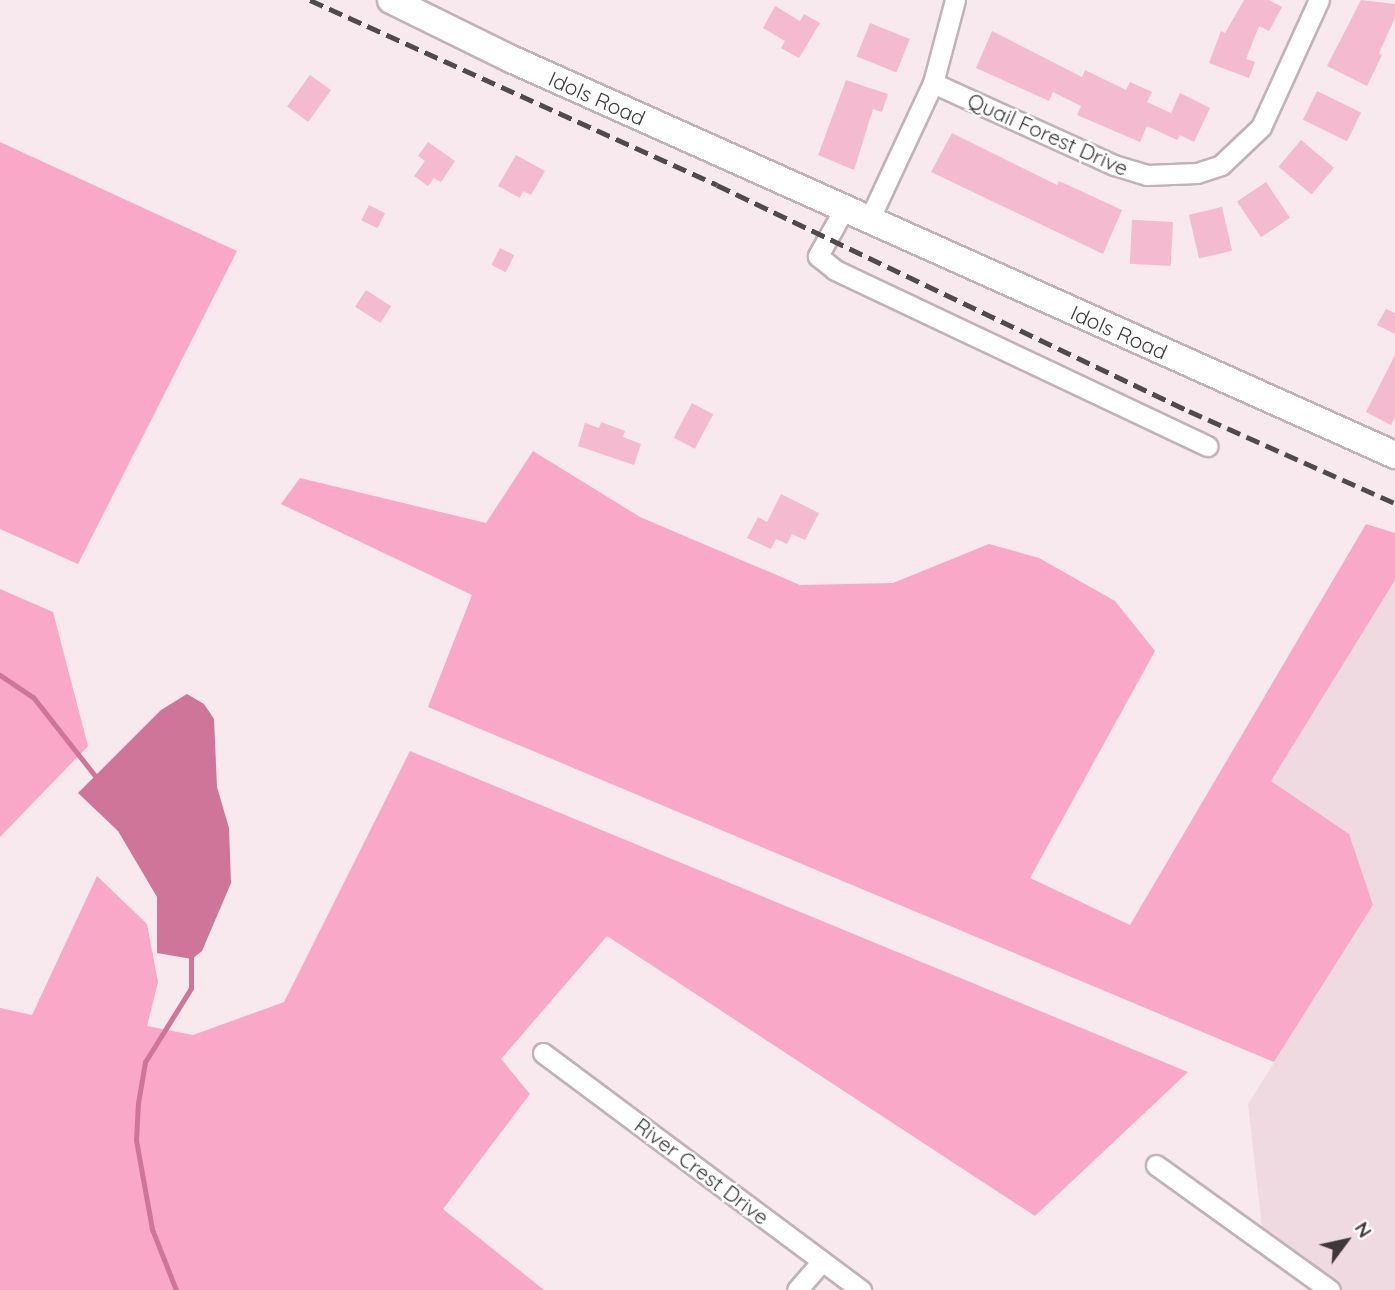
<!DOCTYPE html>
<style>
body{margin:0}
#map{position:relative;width:1395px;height:1290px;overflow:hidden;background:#f8e9ee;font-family:Quicksand,sans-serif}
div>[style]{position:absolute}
.built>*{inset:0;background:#f0dae2}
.green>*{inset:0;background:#f9a9c7}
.water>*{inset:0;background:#ce7599}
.stream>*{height:5px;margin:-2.5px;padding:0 2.5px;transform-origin:2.5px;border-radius:2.5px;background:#ce7599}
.building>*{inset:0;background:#f4bacf;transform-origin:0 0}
.roads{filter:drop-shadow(2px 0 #c0b2b7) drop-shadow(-2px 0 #c0b2b7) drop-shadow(0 2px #c0b2b7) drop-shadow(0 -2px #c0b2b7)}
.street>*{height:19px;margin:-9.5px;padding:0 9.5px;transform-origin:9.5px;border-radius:9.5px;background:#fff}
.secondary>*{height:26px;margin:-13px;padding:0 13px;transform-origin:13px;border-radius:13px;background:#fff}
.rail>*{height:5px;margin-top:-2.5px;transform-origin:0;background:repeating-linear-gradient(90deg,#514a4c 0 14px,transparent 0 21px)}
span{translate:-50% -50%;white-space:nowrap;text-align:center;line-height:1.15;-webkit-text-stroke:5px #fff;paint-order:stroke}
.street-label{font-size:21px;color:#3e383a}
.north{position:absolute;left:1311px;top:1206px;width:70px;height:70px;-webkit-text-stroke:5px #fff;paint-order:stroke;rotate:57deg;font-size:19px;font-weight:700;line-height:28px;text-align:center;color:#3e383a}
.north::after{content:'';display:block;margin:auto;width:24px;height:32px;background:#3e383a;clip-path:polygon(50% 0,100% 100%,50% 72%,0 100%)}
</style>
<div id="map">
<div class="built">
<div style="clip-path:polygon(1395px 544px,1395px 1290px,1341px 1290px,1263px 1237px,1248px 1104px,1373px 905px,1255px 771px)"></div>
</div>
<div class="green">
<div style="clip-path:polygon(0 142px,237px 251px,78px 564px,0 529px)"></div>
<div style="clip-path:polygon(533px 451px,640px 517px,800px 585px,893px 583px,989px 544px,1039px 558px,1115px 601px,1155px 651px,1030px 878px,1130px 925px,1366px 524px,1395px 533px,1395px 580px,1271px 781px,1349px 834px,1373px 905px,1274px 1062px,428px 707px,472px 595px,281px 504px,300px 478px,486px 523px)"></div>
<div style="clip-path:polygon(0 589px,53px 612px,88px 746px,0 837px)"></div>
<div style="clip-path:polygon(410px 751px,1188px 1072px,1035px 1216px,607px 936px,501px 1059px,530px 1094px,443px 1209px,544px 1290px,0 1290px,0 1008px,32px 1015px,97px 876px,147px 924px,158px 982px,147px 1026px,193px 1035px,284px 1002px)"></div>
</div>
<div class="water">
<div style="clip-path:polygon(187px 694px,204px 704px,214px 719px,217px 787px,229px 828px,231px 883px,202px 951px,192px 959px,157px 953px,157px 897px,118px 831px,78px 793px,161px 710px)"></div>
</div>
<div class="stream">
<div style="left:0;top:675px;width:40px;rotate:34deg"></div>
<div style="left:33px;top:697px;width:108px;rotate:51.8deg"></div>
<div style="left:176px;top:1290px;width:66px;rotate:-111.5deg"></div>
<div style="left:152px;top:1229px;width:90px;rotate:-100.2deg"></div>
<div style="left:136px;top:1140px;width:37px;rotate:-87deg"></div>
<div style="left:138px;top:1103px;width:42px;rotate:-80.3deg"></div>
<div style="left:145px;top:1062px;width:87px;rotate:-58.1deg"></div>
<div style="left:191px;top:988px;width:34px;rotate:-90deg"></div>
</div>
<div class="building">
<div style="clip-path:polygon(1244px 0,1269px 0,1282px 7px,1269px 31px,1259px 26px,1246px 59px,1255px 62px,1249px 78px,1209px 63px,1221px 31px,1225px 33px)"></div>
<div style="clip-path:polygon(1361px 0,1395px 4px,1395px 18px,1379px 53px,1382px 55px,1367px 86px,1327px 66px)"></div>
<div style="clip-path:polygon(775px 6px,800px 21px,804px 14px,820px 23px,799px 58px,781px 48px,785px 41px,763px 28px)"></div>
<div style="left:870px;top:23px;width:43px;height:36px;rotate:22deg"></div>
<div style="clip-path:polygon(992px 31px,1082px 77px,1085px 70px,1126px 90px,1130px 82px,1152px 92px,1147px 102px,1171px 113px,1180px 93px,1210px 108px,1194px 142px,1180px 135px,1177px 140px,1147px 126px,1140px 142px,1077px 115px,1081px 106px,1053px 92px,1049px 101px,976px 68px)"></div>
<div style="left:310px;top:75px;width:26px;height:39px;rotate:36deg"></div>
<div style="clip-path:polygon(846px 80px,888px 94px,882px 112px,873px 109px,854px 170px,818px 155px)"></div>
<div style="left:1317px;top:91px;width:49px;height:32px;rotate:26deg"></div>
<div style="clip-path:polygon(952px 133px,1057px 185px,1059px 181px,1122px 210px,1103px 254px,931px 172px)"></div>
<div style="left:1301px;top:140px;width:43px;height:35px;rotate:40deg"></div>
<div style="clip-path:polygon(428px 142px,455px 161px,441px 182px,434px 178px,428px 186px,414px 176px,425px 161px,418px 156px)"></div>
<div style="clip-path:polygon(516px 155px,545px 171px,531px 195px,523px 191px,520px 198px,498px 186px)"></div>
<div style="left:1266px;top:182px;width:43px;height:35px;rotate:56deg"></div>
<div style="left:369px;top:205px;width:18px;height:17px;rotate:27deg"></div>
<div style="left:1222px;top:207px;width:45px;height:34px;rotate:77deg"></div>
<div style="left:1173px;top:222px;width:44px;height:41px;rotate:93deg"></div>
<div style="left:500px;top:248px;width:16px;height:19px;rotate:27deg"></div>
<div style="left:366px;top:290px;width:30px;height:20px;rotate:33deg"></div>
<div style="clip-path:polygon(1386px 309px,1395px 313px,1395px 334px,1377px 325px)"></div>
<div style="clip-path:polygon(1395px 355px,1395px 417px,1391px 425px,1366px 412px)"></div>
<div style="left:692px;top:403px;width:24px;height:39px;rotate:28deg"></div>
<div style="clip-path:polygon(601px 422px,625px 431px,623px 437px,641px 444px,634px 465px,578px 446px,585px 423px,599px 428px)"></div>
<div style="clip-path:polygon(781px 494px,819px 513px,805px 540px,792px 534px,787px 544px,776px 539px,771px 549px,747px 538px,758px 517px,767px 522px)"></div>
</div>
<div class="roads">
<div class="street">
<div style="left:933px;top:83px;width:199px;rotate:24.4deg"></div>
<div style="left:1114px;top:165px;width:34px;rotate:17deg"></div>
<div style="left:1147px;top:175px;width:50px;rotate:-2.3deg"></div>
<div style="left:1197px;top:173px;width:25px;rotate:-18deg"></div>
<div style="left:1221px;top:165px;width:55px;rotate:-43.5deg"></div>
<div style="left:1261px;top:127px;width:140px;rotate:-65.5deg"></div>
<div style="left:844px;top:209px;width:54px;rotate:119deg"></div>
<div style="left:818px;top:256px;width:22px;rotate:39deg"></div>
<div style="left:835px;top:270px;width:412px;rotate:25.3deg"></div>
<div style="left:869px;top:220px;width:151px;rotate:-65deg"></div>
<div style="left:933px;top:83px;width:86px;rotate:-75.2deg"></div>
<div style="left:543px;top:1053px;width:397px;rotate:36.7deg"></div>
<div style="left:1156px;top:1165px;width:214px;rotate:35.7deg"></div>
<div style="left:797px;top:1290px;width:38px;rotate:-49deg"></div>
</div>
<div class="secondary">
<div style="left:391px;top:0;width:134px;rotate:26.2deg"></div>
<div style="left:511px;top:59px;width:969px;rotate:24.13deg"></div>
</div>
</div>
<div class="rail">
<div style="left:310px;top:0;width:447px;rotate:24.4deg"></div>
<div style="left:717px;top:185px;width:523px;rotate:25.59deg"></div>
<div style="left:1189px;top:411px;width:226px;rotate:24.1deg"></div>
</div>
<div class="street-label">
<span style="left:597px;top:98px;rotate:24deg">Idols Road</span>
<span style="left:1048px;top:134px;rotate:24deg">Quail Forest Drive</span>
<span style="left:1119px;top:332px;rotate:24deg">Idols Road</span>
<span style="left:702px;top:1171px;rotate:37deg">River Crest Drive</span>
</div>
<div class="north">N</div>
</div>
